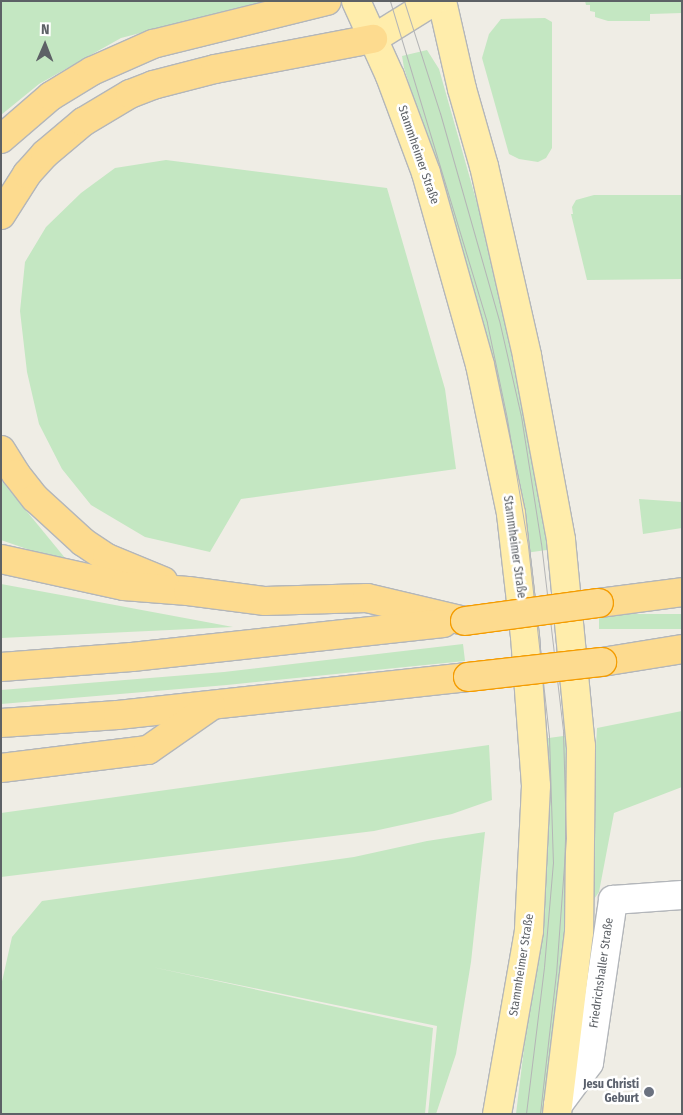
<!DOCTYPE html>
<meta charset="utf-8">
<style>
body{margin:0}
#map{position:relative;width:683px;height:1115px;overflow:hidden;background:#efede5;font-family:"Fira Sans Condensed",sans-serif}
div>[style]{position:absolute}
.green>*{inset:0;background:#c4e7c2;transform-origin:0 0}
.roads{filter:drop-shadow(1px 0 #b3b6ba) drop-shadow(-1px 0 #b3b6ba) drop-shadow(0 1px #b3b6ba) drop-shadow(0 -1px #b3b6ba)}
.minor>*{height:28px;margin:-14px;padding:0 14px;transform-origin:14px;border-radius:14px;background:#fff}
.major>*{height:28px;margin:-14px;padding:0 14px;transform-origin:14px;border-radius:14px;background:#ffedab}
.highway>*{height:28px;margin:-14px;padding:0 14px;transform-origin:14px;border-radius:14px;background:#fddb8f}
.tram>*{height:1px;margin:-0.5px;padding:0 0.5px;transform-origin:0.5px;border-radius:0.5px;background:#b4b5b6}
.bridges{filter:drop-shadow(1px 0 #f49c01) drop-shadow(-1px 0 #f49c01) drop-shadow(0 1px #f49c01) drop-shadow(0 -1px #f49c01)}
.highway-bridge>*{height:28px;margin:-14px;padding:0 14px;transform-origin:14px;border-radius:14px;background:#fddb8f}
.dots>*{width:14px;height:14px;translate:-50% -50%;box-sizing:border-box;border:2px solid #fff;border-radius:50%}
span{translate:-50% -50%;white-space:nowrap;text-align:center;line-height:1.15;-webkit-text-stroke:5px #fff;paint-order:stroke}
.street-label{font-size:12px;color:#5d6166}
.worship-label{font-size:12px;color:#5b616d;font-weight:700}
.right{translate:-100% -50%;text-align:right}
.frame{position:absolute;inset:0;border:2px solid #5d6166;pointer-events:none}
.north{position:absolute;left:20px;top:20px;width:50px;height:50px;-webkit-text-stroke:4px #fff;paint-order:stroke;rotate:1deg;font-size:14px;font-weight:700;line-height:20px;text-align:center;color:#5d6166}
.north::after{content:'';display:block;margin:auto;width:18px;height:22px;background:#5d6166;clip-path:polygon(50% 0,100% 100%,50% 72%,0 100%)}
</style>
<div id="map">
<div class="green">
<div style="clip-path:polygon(1px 1px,264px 1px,121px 38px,39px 84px,1px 115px)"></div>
<div style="clip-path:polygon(585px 1px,682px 1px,682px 13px,650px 14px,650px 21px,608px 21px,595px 17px,595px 12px,590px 11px,590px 5px,586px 5px)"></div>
<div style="clip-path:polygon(545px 18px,552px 22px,552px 148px,546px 158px,538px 162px,519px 159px,509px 154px,482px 58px,489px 34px,501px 19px)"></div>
<div style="clip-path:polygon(427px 50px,439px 69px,509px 316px,554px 549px,525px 553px,439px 177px,404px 68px,402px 56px)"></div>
<div style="clip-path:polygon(166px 160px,387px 188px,445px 389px,456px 469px,241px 499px,210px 552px,145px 537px,91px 505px,62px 469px,39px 424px,27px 372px,20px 311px,25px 262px,46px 227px,81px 193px,115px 168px)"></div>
<div style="clip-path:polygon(594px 195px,682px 195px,682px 279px,587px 280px,571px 214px,573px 214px,572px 207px,576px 200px)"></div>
<div style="clip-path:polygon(1px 480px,70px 564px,1px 540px)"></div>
<div style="clip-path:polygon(639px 499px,682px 502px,682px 528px,643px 534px)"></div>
<div style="clip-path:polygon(1px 584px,72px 597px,233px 627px,1px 638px)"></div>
<div style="left:682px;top:614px;width:15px;height:83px;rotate:90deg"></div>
<div style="clip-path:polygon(463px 644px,465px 661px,227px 685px,1px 704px,1px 690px,224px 672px)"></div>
<div style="clip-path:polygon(682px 711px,682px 787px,614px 813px,599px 892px,587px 909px,597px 728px)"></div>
<div style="clip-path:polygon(571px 735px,568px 943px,546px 1114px,516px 1114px,540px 917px,541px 739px)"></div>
<div style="clip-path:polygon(489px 745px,492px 800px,452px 814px,374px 831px,1px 877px,1px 813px)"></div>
<div style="clip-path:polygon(485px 832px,471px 962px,456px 1054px,436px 1114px,428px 1114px,437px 1026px,152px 967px,433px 1028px,425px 1114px,1px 1114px,1px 986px,12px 937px,42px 901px,354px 857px,427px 841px)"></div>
</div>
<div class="roads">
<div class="minor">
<div style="left:558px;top:1105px;width:52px;rotate:-53.6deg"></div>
<div style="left:589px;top:1063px;width:165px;rotate:-81.6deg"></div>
<div style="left:613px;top:900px;width:69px;rotate:-4.1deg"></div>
</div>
<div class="major">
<div style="left:356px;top:1px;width:82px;rotate:65.6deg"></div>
<div style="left:390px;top:76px;width:103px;rotate:69.6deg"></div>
<div style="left:426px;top:173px;width:199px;rotate:74.3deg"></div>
<div style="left:480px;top:365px;width:152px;rotate:78.2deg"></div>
<div style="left:511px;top:514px;width:123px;rotate:83.5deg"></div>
<div style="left:525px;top:636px;width:150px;rotate:85.8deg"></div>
<div style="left:536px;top:786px;width:145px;rotate:92.8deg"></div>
<div style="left:529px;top:931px;width:186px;rotate:99.9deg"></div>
<div style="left:442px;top:1px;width:90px;rotate:77.2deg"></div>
<div style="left:462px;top:89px;width:80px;rotate:74.1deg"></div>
<div style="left:484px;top:166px;width:195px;rotate:77.2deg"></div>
<div style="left:527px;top:356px;width:187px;rotate:79.5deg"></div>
<div style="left:561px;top:540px;width:207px;rotate:84.5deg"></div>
<div style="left:581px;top:746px;width:186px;rotate:90.6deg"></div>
<div style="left:579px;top:932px;width:183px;rotate:96.9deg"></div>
<div style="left:373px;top:39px;width:72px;rotate:-31.9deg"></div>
</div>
<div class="highway">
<div style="left:1px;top:139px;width:66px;rotate:-40.7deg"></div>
<div style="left:51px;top:96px;width:48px;rotate:-31.4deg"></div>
<div style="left:92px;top:71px;width:67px;rotate:-23.9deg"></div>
<div style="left:153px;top:44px;width:179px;rotate:-13.9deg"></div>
<div style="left:1px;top:215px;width:49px;rotate:-57.6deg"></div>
<div style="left:27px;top:174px;width:27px;rotate:-48deg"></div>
<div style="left:45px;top:154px;width:50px;rotate:-40.1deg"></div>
<div style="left:83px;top:122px;width:55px;rotate:-30.8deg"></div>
<div style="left:130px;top:94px;width:25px;rotate:-21deg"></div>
<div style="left:153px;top:85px;width:64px;rotate:-14.5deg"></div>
<div style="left:215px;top:69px;width:161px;rotate:-10.8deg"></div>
<div style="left:1px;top:450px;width:28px;rotate:58deg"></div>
<div style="left:16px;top:474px;width:31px;rotate:52deg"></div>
<div style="left:35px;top:498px;width:65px;rotate:42.5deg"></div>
<div style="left:83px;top:542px;width:29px;rotate:34deg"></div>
<div style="left:107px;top:558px;width:61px;rotate:22.3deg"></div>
<div style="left:1px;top:559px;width:126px;rotate:12.4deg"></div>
<div style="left:124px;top:586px;width:64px;rotate:4.5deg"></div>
<div style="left:188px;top:591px;width:78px;rotate:7.4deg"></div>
<div style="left:265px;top:601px;width:102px;rotate:-1.7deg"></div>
<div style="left:367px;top:598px;width:101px;rotate:13.2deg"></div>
<div style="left:599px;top:603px;width:84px;rotate:-7.5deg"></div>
<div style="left:602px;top:662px;width:81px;rotate:-9.2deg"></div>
<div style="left:1px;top:667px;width:131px;rotate:-4.4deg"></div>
<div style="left:132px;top:657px;width:313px;rotate:-6.2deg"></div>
<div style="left:1px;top:723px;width:117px;rotate:-3.9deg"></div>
<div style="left:118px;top:715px;width:352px;rotate:-6.2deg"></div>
<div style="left:1px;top:768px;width:148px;rotate:-7deg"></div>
<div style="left:148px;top:750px;width:77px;rotate:-34.9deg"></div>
</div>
</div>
<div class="tram">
<div style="left:390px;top:1px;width:336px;rotate:73.2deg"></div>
<div style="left:487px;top:323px;width:98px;rotate:78.2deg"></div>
<div style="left:507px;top:419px;width:129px;rotate:80.6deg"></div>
<div style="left:528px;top:546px;width:192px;rotate:83.7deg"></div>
<div style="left:549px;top:737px;width:125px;rotate:88.2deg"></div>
<div style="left:553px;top:862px;width:105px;rotate:94.9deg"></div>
<div style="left:544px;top:967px;width:148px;rotate:97deg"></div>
<div style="left:404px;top:1px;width:118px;rotate:72.2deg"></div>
<div style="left:440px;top:113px;width:215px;rotate:74.1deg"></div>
<div style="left:499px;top:320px;width:98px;rotate:77.1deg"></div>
<div style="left:521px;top:416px;width:129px;rotate:81.1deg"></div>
<div style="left:541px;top:543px;width:189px;rotate:83.3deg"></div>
<div style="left:563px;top:731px;width:107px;rotate:88.4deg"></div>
<div style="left:566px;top:838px;width:135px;rotate:94.2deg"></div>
<div style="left:556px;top:973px;width:142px;rotate:96.5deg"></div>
</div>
<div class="bridges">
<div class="highway-bridge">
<div style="left:465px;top:621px;width:135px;rotate:-7.7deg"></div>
<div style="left:468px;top:677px;width:135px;rotate:-6.4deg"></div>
</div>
</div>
<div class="dots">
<div style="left:649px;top:1092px;background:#6b7280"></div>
</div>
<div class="street-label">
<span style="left:418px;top:155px;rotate:71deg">Stammheimer Straße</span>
<span style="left:514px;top:547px;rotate:82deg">Stammheimer Straße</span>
<span style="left:522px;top:965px;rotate:-81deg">Stammheimer Straße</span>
<span style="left:602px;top:973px;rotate:-82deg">Friedrichshaller Straße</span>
</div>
<div class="worship-label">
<span class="right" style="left:639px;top:1092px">Jesu Christi<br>Geburt</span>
</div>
<div class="frame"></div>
<div class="north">N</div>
</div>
